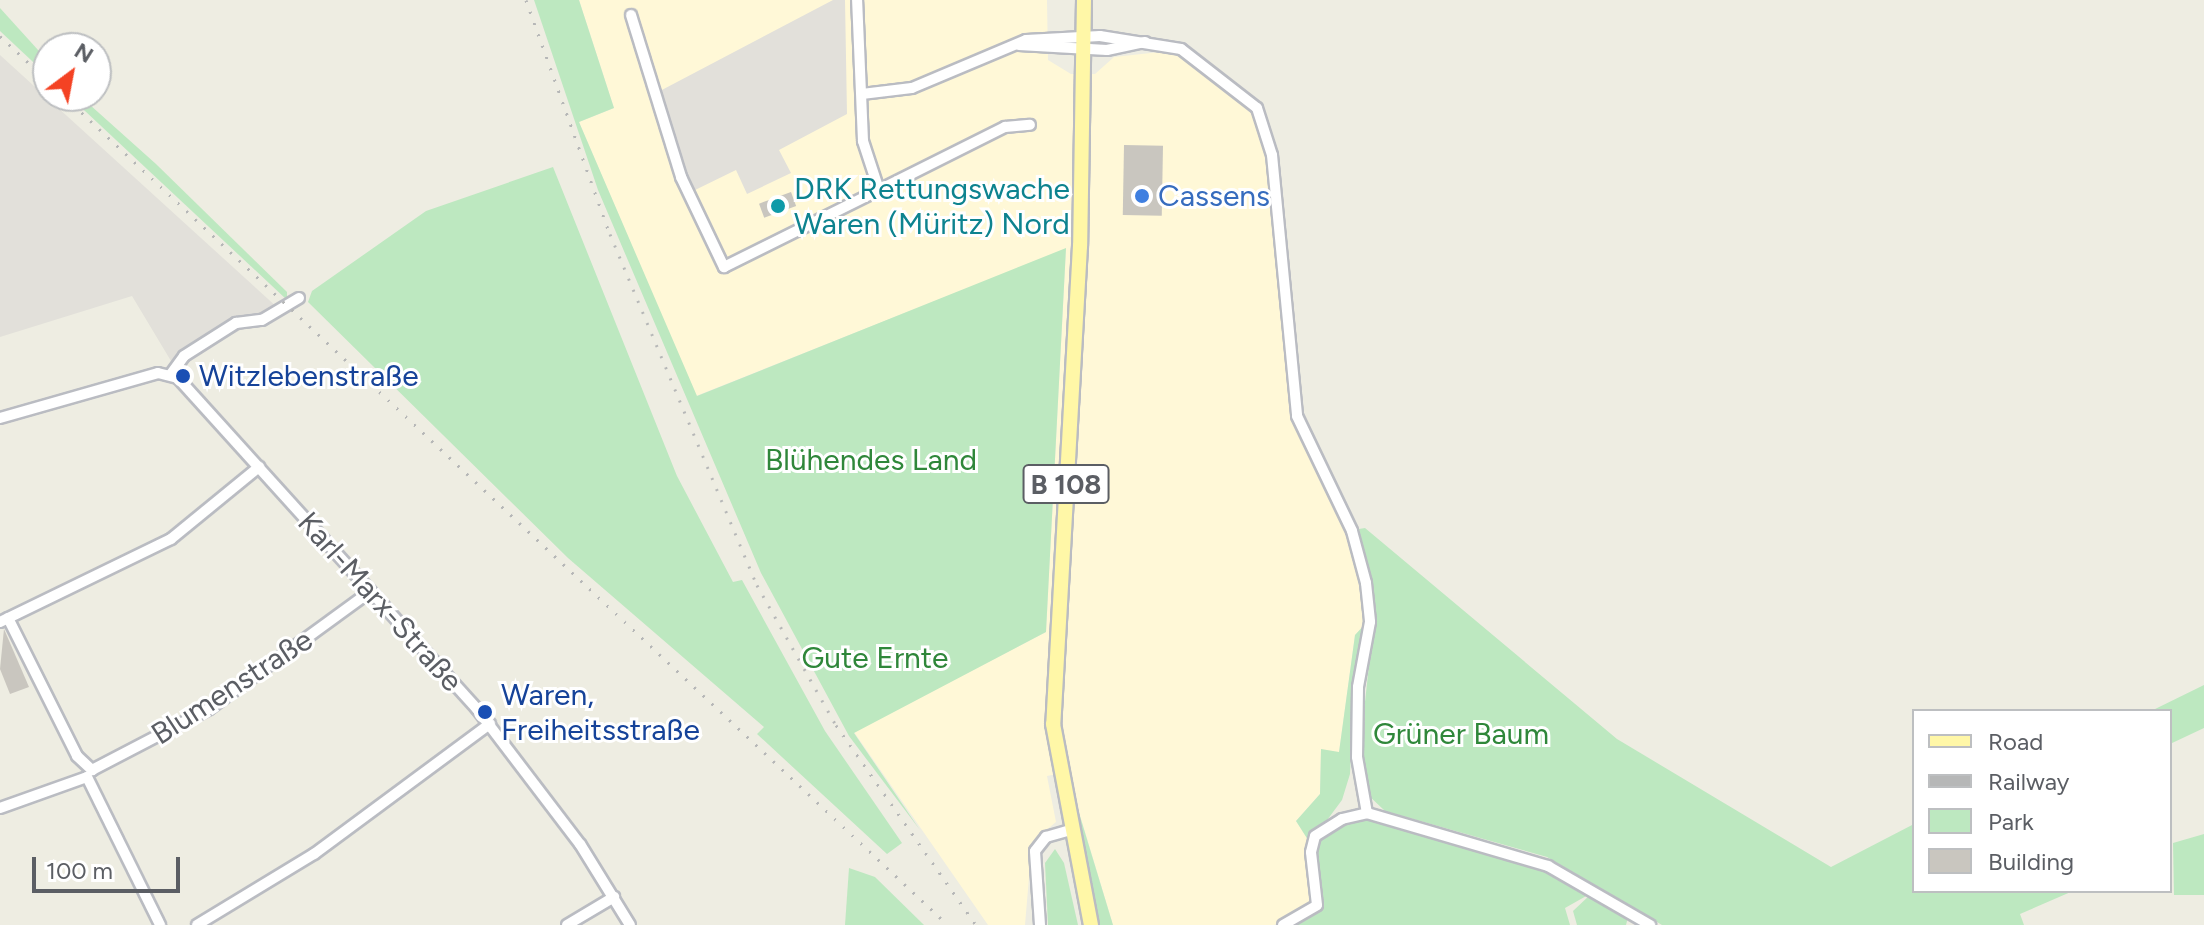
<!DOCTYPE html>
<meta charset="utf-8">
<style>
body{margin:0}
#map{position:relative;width:2204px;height:925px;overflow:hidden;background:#eeede2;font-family:Figtree,sans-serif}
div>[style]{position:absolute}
.commercial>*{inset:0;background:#fff8d7}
.industrial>*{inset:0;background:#e2e0da}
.green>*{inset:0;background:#bde8c0}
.building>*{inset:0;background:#c9c6bf;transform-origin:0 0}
.roads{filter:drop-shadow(2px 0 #babcc2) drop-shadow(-2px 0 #babcc2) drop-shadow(0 2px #babcc2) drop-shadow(0 -2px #babcc2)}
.minor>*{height:10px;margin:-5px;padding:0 5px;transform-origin:5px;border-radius:5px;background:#fff}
.major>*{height:14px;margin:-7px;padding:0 7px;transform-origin:7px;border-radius:7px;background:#fff7a7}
.rail>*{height:3px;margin-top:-1.5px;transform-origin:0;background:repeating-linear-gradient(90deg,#b6b7b7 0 2px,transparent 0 12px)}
.dots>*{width:22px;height:22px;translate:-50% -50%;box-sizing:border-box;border:4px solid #fff;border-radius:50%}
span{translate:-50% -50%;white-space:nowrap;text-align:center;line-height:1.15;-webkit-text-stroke:6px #fff;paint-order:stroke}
.shield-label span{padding:2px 6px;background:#fff;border:2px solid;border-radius:6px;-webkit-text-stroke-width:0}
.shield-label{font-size:28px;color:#5b5e64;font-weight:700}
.culture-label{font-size:30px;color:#0d838f}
.left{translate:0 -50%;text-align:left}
.shop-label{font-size:30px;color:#366cbe}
.transit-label{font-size:30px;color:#164399}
.park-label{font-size:30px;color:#2f873a}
.street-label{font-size:30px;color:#5b5e64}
.legend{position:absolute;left:1912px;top:709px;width:260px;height:184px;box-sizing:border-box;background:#fff;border:2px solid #bdbfc1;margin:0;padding:10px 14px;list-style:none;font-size:24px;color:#5b5e64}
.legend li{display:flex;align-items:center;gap:16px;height:40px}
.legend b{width:40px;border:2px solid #bdbfc1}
.north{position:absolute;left:32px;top:32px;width:80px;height:80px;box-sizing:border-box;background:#fff;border:2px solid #bdbfc1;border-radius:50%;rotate:32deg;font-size:22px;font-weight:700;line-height:32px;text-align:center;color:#5b5e64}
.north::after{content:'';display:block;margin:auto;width:28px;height:36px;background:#f44223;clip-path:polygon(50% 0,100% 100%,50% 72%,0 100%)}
.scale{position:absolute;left:32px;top:857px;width:148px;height:36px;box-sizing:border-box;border:4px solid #5b5e64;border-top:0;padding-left:10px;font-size:24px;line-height:28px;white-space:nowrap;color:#5b5e64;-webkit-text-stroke:6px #fff;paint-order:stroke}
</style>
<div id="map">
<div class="commercial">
<div style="clip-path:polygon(579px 0,1047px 0,1048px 60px,1071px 74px,1095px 74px,1114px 57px,1169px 51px,1194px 60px,1252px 107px,1265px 147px,1289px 401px,1298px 432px,1349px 532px,1367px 622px,1355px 635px,1339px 753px,1321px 750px,1320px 794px,1296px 821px,1310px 843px,1309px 907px,1274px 925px,1113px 925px,1067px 772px,1047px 776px,1056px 822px,1032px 842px,1025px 925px,988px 925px,854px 732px,1046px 632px,1066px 249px,696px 396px,579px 122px,614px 108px)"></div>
</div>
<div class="industrial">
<div style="clip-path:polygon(833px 0,845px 0,847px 114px,779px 150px,791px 173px,747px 194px,736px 170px,693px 191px,658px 92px)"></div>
<div style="clip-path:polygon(0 55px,279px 309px,174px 366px,132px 296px,0 337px)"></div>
</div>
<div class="green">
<div style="clip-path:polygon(534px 0,579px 0,614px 108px,579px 122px,697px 396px,1066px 248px,1046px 632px,854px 733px,920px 830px,849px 736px,761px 573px,598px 190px)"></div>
<div style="clip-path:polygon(0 8px,48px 61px,48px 76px,0 31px)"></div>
<div style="clip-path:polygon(69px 96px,80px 96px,156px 164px,287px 292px,287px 300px)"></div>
<div style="clip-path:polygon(553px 167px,677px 476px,733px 582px,742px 580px,825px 731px,902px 843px,887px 854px,757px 734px,764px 727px,568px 558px,308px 302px,312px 291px,426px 211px)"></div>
<div style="clip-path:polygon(1365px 528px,1617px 739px,1831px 867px,1914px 824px,1914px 891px,2073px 891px,2020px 914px,2024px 925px,1662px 925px,1547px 857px,1385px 811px,1367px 794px,1359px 757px,1374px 619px,1359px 529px)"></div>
<div style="clip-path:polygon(1367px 622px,1354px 686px,1350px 774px,1342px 800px,1310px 843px,1296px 821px,1320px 794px,1321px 749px,1339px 752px,1355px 635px)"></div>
<div style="clip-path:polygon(2204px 685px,2204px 728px,2170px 744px,2170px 711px,2151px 711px)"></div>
<div style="clip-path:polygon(1076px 803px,1113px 925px,1096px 925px)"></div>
<div style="clip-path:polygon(1360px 818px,1547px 870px,1588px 895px,1565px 908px,1570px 925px,1296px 925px,1323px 904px,1313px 852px,1318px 838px)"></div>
<div style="clip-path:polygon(2204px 834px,2204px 895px,2174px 895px,2173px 843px)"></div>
<div style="clip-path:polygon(1055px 849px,1064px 863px,1078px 925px,1048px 925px,1045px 863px)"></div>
<div style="clip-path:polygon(849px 868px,875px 877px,924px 925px,845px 925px)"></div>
<div style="clip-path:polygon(1591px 894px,1628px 917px,1626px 925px,1577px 925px,1573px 911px)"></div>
</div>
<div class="building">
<div style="left:1124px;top:145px;width:39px;height:70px;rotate:1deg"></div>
<div style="left:791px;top:192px;width:15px;height:34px;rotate:70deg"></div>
<div style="clip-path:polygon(4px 629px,29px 687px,10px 694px,0 669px)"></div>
</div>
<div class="roads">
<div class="minor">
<div style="left:631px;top:15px;width:170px;rotate:72.8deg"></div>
<div style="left:681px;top:177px;width:100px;rotate:64.5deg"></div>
<div style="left:724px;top:267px;width:173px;rotate:-26.4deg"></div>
<div style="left:879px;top:190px;width:52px;rotate:-108.1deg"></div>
<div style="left:863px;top:141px;width:141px;rotate:-92.4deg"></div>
<div style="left:1019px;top:45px;width:88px;rotate:3.3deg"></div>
<div style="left:1107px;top:50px;width:39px;rotate:-12deg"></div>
<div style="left:862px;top:94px;width:50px;rotate:-6.8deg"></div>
<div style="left:912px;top:88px;width:124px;rotate:-22.8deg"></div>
<div style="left:1026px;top:40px;width:74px;rotate:-3.1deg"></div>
<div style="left:1100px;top:36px;width:82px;rotate:9.1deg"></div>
<div style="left:1181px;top:49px;width:96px;rotate:37.8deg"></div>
<div style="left:1257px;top:108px;width:49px;rotate:72.3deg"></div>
<div style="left:1272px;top:155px;width:262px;rotate:84.5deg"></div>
<div style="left:1297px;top:416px;width:127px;rotate:64.4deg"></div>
<div style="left:1352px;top:531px;width:54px;rotate:74.9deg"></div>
<div style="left:1366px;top:583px;width:39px;rotate:84deg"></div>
<div style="left:1370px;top:622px;width:66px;rotate:100.5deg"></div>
<div style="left:1358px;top:687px;width:70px;rotate:90.8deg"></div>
<div style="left:1357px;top:757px;width:57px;rotate:79.9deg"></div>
<div style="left:879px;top:190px;width:141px;rotate:-26.6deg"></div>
<div style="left:1005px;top:127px;width:25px;rotate:-5deg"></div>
<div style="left:171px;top:374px;width:22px;rotate:-54deg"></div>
<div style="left:184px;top:356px;width:62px;rotate:-32.4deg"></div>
<div style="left:236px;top:323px;width:26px;rotate:-7deg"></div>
<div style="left:262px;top:320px;width:43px;rotate:-30.7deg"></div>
<div style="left:0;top:418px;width:164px;rotate:-15.9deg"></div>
<div style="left:158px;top:373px;width:21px;rotate:14deg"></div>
<div style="left:178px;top:378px;width:446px;rotate:47.9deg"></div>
<div style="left:477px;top:709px;width:170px;rotate:52.7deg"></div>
<div style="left:580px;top:844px;width:95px;rotate:58.3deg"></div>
<div style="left:8px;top:618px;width:154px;rotate:63.4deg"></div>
<div style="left:77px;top:756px;width:21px;rotate:43deg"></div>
<div style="left:92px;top:770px;width:132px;rotate:-27.5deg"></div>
<div style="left:209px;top:709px;width:200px;rotate:-36.1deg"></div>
<div style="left:0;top:622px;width:190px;rotate:-25.9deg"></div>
<div style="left:171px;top:539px;width:114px;rotate:-39.3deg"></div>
<div style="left:0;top:808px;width:92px;rotate:-19.6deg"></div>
<div style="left:87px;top:777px;width:165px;rotate:63.7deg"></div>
<div style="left:197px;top:925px;width:137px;rotate:-31.3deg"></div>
<div style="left:314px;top:854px;width:219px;rotate:-36.5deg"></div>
<div style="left:567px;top:925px;width:55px;rotate:-30.8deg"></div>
<div style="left:1040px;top:925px;width:74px;rotate:-93.9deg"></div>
<div style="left:1035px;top:851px;width:18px;rotate:-52deg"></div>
<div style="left:1046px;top:837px;width:25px;rotate:-16deg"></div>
<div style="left:1283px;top:925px;width:39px;rotate:-30deg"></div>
<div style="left:1317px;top:905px;width:53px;rotate:-96.5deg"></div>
<div style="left:1311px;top:852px;width:16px;rotate:-76deg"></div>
<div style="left:1315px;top:836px;width:32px;rotate:-32deg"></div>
<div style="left:1342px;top:819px;width:26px;rotate:-13deg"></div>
<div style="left:1367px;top:813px;width:189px;rotate:16.3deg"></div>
<div style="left:1548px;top:866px;width:118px;rotate:30deg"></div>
</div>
<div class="major">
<div style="left:1084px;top:0;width:246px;rotate:90.9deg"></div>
<div style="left:1080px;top:246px;width:479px;rotate:93.2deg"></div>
<div style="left:1053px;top:724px;width:205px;rotate:79.3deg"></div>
</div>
</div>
<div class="rail">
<div style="left:526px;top:0;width:249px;rotate:70.3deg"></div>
<div style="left:610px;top:234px;width:381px;rotate:67.3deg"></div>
<div style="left:757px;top:585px;width:161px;rotate:60.6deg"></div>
<div style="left:836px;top:725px;width:244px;rotate:55deg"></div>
<div style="left:0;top:36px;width:66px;rotate:43.2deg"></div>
<div style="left:64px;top:96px;width:1212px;rotate:43.16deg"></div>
</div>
<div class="dots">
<div style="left:1142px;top:196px;background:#3f7fe0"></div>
<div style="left:778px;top:206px;background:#0f9aa8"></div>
<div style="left:183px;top:376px;background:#1a4fb4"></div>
<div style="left:485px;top:712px;background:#1a4fb4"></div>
</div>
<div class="shield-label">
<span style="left:1066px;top:484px">B 108</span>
</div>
<div class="culture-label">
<span class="left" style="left:794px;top:206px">DRK Rettungswache<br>Waren (Müritz) Nord</span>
</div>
<div class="shop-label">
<span class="left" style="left:1158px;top:196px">Cassens</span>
</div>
<div class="transit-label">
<span class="left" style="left:199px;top:376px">Witzlebenstraße</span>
<span class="left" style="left:501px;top:712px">Waren,<br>Freiheitsstraße</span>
</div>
<div class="park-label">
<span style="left:871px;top:460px">Blühendes Land</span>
<span style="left:875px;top:658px">Gute Ernte</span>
<span style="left:1461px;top:734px">Grüner Baum</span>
</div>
<div class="street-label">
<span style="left:380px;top:602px;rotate:48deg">Karl-Marx-Straße</span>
<span style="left:232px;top:687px;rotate:-33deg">Blumenstraße</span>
</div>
<ul class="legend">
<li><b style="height:10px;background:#fff7a7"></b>Road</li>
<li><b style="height:10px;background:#b6b7b7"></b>Railway</li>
<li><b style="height:22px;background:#bde8c0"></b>Park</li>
<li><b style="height:22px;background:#c9c6bf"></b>Building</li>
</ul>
<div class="north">N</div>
<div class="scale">100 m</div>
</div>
